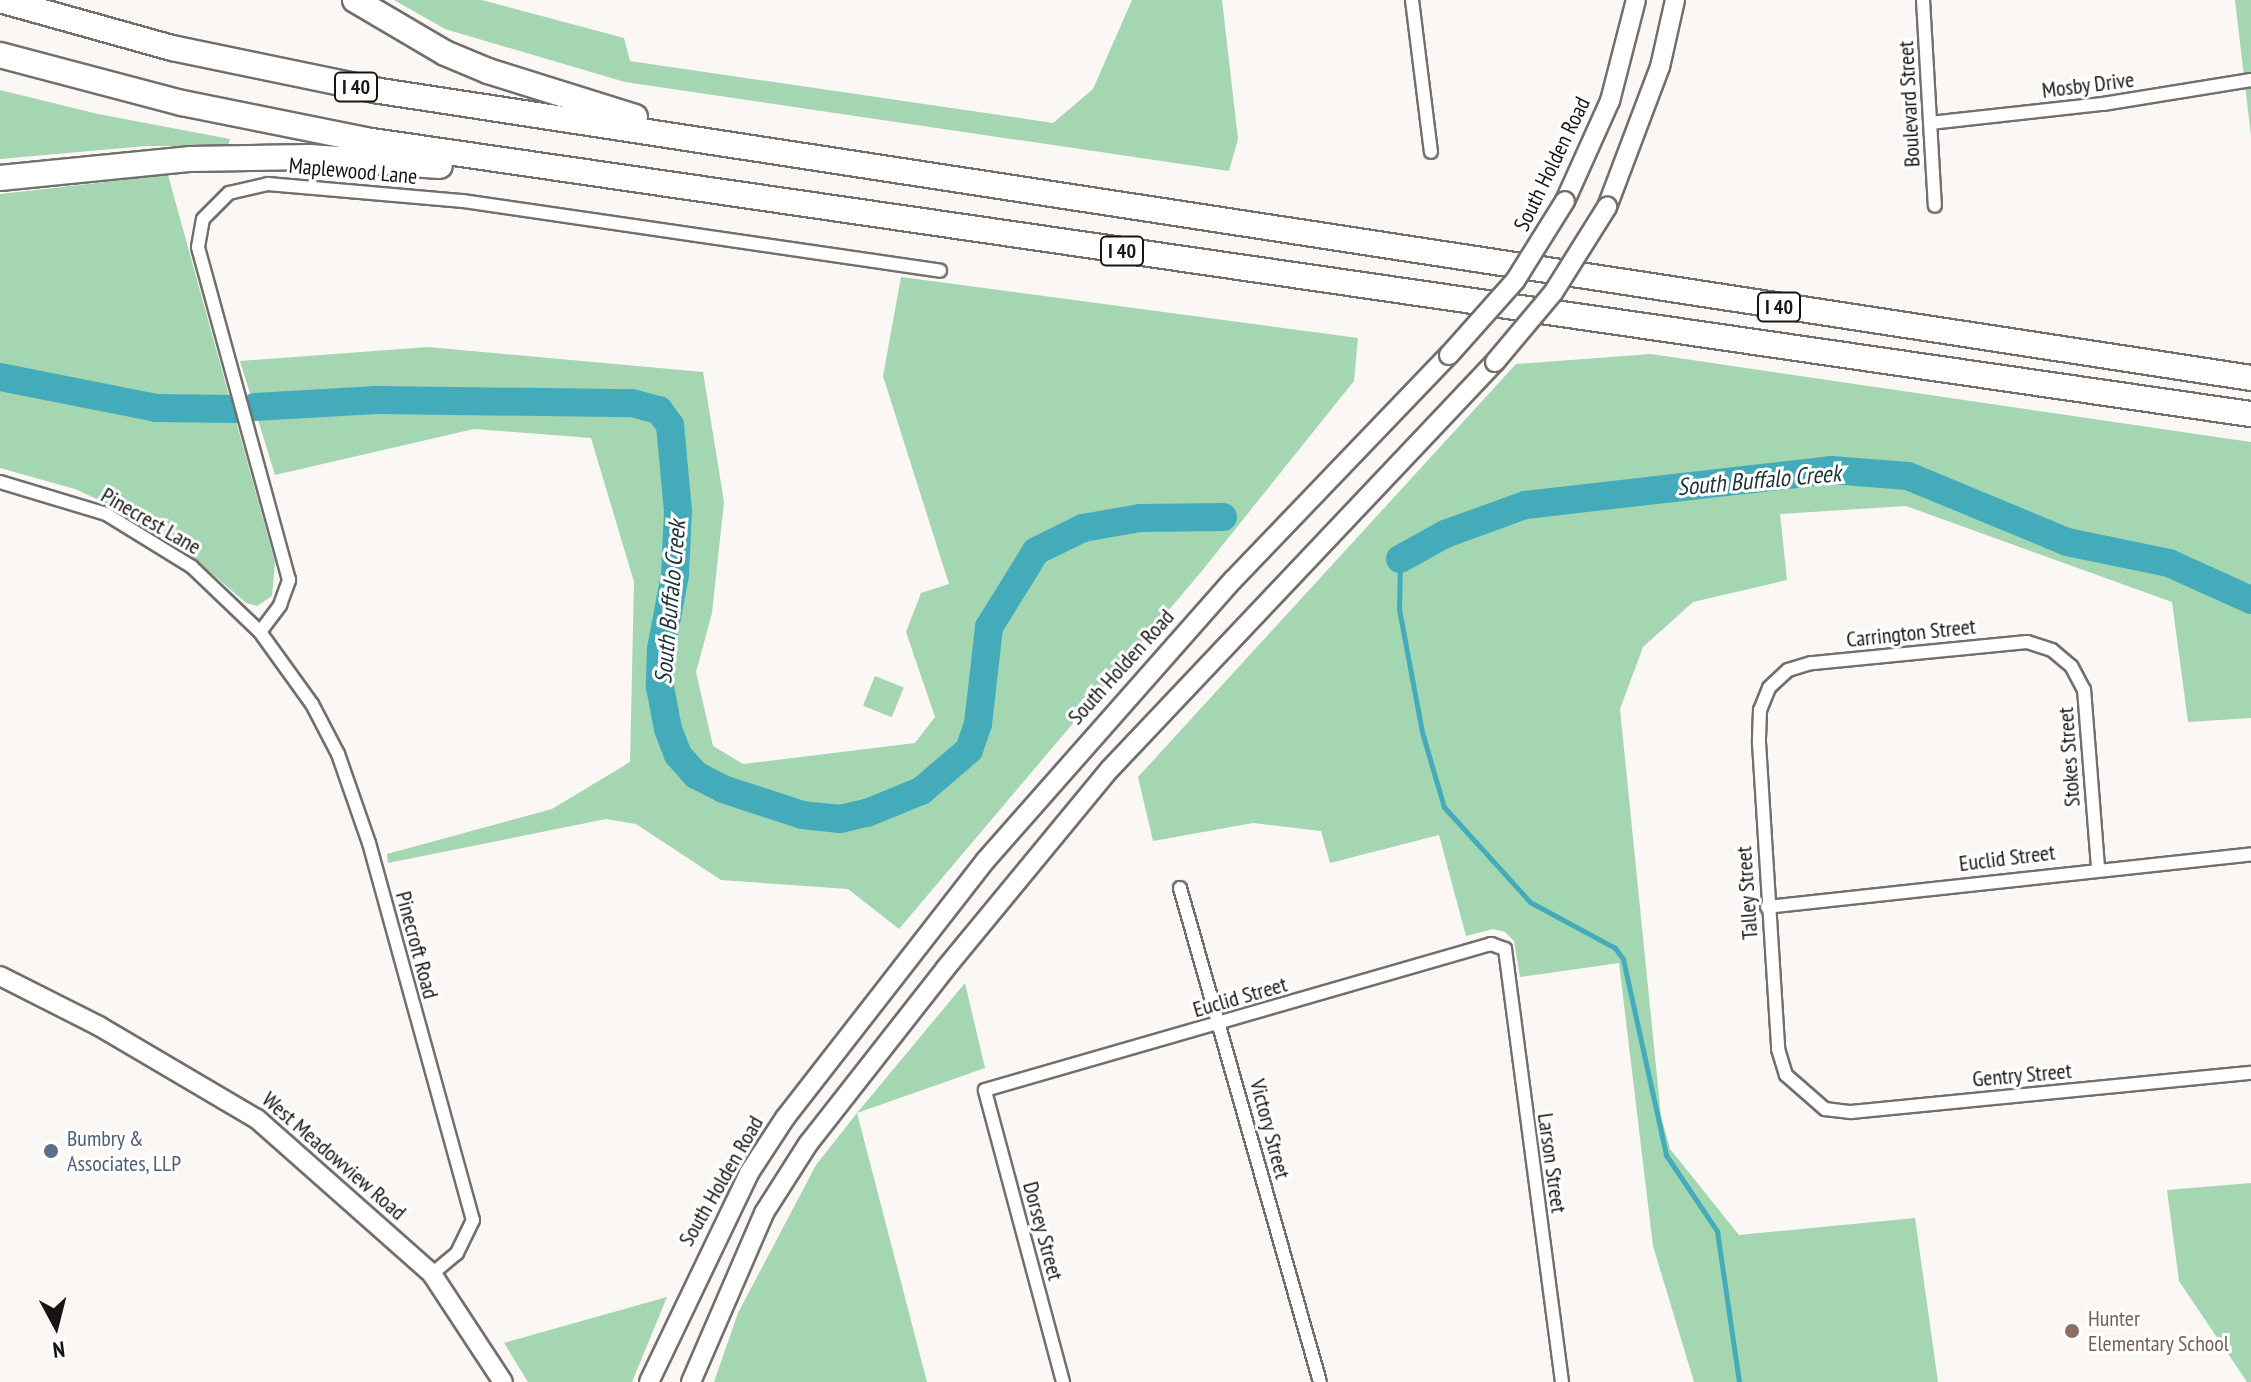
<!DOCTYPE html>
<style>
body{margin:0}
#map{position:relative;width:2251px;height:1382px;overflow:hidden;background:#faf7f4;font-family:"PT Sans Narrow",sans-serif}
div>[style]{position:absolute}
.green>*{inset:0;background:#a4d6b2;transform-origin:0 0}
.stream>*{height:5px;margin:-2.5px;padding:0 2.5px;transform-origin:2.5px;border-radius:2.5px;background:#44abba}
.river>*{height:28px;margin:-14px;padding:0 14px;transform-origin:14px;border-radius:14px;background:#44abba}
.roads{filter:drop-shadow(2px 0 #726f6d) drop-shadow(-2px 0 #726f6d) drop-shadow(0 2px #726f6d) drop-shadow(0 -2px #726f6d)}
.street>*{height:12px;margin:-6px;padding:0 6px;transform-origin:6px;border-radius:6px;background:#fff}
.secondary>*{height:18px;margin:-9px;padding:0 9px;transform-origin:9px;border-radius:9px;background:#fff}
.highway>*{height:24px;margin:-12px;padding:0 12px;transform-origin:12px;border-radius:12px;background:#fff}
.bridges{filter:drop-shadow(2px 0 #726f6d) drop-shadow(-2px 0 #726f6d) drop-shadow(0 2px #726f6d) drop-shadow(0 -2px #726f6d)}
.secondary-bridge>*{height:18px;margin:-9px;padding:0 9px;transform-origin:9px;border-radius:9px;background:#fff}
.dots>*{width:22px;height:22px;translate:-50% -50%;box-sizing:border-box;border:4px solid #fff;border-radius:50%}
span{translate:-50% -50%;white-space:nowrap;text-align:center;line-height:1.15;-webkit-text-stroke:6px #fff;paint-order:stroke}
.shield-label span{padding:2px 6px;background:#fff;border:2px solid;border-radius:6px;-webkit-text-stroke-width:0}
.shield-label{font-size:20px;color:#161514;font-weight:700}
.street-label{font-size:22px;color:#161514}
.service-label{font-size:22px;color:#4e5e75}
.left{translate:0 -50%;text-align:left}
.education-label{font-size:22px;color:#785e54}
.water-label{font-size:24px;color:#1b3236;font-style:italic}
.north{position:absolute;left:16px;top:1286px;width:80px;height:80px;-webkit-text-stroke:6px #fff;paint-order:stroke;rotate:173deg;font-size:22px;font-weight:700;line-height:32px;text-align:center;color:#161514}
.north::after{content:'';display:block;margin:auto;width:28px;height:36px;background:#161514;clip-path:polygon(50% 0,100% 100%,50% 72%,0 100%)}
</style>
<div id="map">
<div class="green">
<div style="clip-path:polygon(394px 0,482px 0,624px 38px,630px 61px,1053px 123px,1093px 89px,1132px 0,1222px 0,1238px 139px,1229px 171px,625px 82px,445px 29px)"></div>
<div style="clip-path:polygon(2235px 0,2251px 0,2251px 136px)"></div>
<div style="clip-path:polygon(0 90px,98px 114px,230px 139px,228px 146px,146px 146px,0 159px)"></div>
<div style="clip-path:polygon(168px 175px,275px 562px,272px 596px,257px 606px,246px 603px,171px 538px,125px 512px,75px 489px,0 468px,0 194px)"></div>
<div style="clip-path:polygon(901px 277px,1358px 338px,1354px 381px,1201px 572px,899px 929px,848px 889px,721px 880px,636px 824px,606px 819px,388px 863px,387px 854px,552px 809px,630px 762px,634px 582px,591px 438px,474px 429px,275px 475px,240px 361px,428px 347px,703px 372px,724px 502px,712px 613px,696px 672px,713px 746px,743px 764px,915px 743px,935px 717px,906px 632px,921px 593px,949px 584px,883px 376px)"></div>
<div style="clip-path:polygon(1651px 354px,2251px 442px,2251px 718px,2188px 722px,2172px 602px,1906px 506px,1780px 514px,1787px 580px,1693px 602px,1643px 647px,1620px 709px,1661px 1116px,1670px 1149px,1739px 1235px,1915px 1218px,1938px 1382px,1694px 1382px,1653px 1246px,1619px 963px,1520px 977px,1514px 941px,1505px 932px,1493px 929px,1466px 936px,1439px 835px,1330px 863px,1321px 831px,1253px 823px,1153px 841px,1138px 777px,1516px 364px)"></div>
<div style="left:875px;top:676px;width:31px;height:32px;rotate:22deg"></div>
<div style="clip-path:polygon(965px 983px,985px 1068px,857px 1113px,927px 1382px,714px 1382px,738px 1313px,816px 1165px,857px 1113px)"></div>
<div style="clip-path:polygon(2251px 1183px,2251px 1382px,2247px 1382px,2179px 1281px,2167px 1190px)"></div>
<div style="clip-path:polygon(667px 1297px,632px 1382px,528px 1382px,504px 1343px)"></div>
</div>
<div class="stream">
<div style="left:1400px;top:559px;width:50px;rotate:91.1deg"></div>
<div style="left:1399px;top:609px;width:125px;rotate:79.4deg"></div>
<div style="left:1422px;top:732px;width:78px;rotate:73.7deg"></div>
<div style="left:1444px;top:807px;width:128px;rotate:47.8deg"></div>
<div style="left:1530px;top:902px;width:97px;rotate:28.4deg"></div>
<div style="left:1615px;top:948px;width:14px;rotate:54deg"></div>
<div style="left:1623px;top:959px;width:201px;rotate:77.6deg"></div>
<div style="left:1666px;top:1155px;width:92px;rotate:56.1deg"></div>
<div style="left:1717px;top:1231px;width:153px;rotate:81.7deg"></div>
</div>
<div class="river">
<div style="left:0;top:377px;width:159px;rotate:11.2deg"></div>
<div style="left:156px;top:408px;width:81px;rotate:0.7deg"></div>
<div style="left:255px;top:407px;width:121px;rotate:-3.3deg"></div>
<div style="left:376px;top:400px;width:256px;rotate:0.7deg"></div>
<div style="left:632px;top:403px;width:28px;rotate:15deg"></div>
<div style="left:659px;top:410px;width:19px;rotate:54deg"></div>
<div style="left:670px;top:425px;width:86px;rotate:84.7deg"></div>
<div style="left:678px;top:511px;width:64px;rotate:92.7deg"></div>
<div style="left:675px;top:575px;width:75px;rotate:100.7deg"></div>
<div style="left:661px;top:649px;width:38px;rotate:92deg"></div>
<div style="left:660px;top:687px;width:43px;rotate:79.2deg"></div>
<div style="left:668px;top:729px;width:28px;rotate:69deg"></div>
<div style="left:678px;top:755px;width:27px;rotate:48deg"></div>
<div style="left:696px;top:775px;width:30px;rotate:27deg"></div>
<div style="left:723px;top:789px;width:83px;rotate:18.2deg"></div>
<div style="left:802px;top:815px;width:38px;rotate:6deg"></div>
<div style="left:840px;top:819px;width:28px;rotate:-13deg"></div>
<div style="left:867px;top:813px;width:58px;rotate:-22.2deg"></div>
<div style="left:921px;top:791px;width:63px;rotate:-40.5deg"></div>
<div style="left:969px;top:750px;width:28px;rotate:-71deg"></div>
<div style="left:978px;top:724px;width:98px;rotate:-83.5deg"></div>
<div style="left:989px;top:627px;width:89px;rotate:-58.3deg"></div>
<div style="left:1036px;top:551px;width:52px;rotate:-26.1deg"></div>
<div style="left:1083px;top:528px;width:58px;rotate:-10deg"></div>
<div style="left:1140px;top:518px;width:83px;rotate:-0.7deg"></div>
<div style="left:1400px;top:559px;width:51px;rotate:-29.1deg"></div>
<div style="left:1445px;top:534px;width:85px;rotate:-19.9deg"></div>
<div style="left:1525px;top:505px;width:308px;rotate:-6.5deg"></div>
<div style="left:1831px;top:470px;width:77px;rotate:4.5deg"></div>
<div style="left:1908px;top:476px;width:172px;rotate:22.5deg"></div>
<div style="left:2067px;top:542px;width:104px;rotate:11.6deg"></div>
<div style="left:2169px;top:563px;width:90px;rotate:24.3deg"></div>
</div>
<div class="roads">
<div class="street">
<div style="left:1412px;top:0;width:153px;rotate:82.9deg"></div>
<div style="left:1923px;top:0;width:206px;rotate:86.7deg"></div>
<div style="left:1930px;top:123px;width:174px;rotate:-6.3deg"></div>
<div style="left:2103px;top:104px;width:150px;rotate:-9.2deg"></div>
<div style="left:0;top:482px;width:111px;rotate:16.8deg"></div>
<div style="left:106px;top:514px;width:101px;rotate:31.6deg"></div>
<div style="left:192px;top:567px;width:94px;rotate:43.7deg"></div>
<div style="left:260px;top:632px;width:89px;rotate:54.2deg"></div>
<div style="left:312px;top:704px;width:56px;rotate:62.5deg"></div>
<div style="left:338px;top:754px;width:94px;rotate:70.8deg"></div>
<div style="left:369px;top:843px;width:391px;rotate:74.6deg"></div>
<div style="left:473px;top:1220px;width:37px;rotate:116deg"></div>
<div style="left:457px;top:1253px;width:33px;rotate:140deg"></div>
<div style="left:260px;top:632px;width:34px;rotate:-53deg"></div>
<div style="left:280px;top:605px;width:27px;rotate:-70deg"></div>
<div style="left:289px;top:580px;width:345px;rotate:-105.3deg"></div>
<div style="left:198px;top:247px;width:28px;rotate:-80deg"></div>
<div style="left:203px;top:219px;width:37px;rotate:-45deg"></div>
<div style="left:229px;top:193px;width:40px;rotate:-13deg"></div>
<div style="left:268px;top:184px;width:196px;rotate:5deg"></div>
<div style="left:463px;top:201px;width:482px;rotate:8.3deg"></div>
<div style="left:2098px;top:867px;width:178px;rotate:-94.5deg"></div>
<div style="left:2084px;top:690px;width:27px;rotate:-118deg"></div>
<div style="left:2071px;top:666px;width:25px;rotate:-140deg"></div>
<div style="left:2052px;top:650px;width:26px;rotate:-162deg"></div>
<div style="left:2027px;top:642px;width:217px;rotate:174.4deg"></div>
<div style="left:1811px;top:663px;width:24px;rotate:163deg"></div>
<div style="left:1788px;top:670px;width:26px;rotate:137deg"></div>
<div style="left:1769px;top:688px;width:24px;rotate:112deg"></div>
<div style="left:1760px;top:710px;width:33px;rotate:92deg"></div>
<div style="left:1759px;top:743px;width:307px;rotate:86.4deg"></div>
<div style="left:1778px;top:1049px;width:27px;rotate:73deg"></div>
<div style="left:1786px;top:1075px;width:52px;rotate:41.1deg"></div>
<div style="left:1825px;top:1109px;width:26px;rotate:7deg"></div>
<div style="left:1851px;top:1112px;width:402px;rotate:-5.6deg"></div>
<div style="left:1180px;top:888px;width:513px;rotate:74.18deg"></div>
<div style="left:1767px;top:907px;width:487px;rotate:-6.2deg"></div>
<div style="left:1063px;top:1382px;width:302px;rotate:-105deg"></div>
<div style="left:985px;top:1090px;width:527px;rotate:-16.09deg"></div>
<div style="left:1491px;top:944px;width:15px;rotate:20deg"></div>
<div style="left:1505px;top:949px;width:437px;rotate:82.5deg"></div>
</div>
<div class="secondary">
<div style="left:1565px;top:201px;width:110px;rotate:-65.8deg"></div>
<div style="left:1610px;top:101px;width:104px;rotate:-75.6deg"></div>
<div style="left:1607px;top:207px;width:150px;rotate:-69.3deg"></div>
<div style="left:1660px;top:67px;width:69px;rotate:-77.4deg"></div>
<div style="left:0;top:976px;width:111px;rotate:26.8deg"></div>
<div style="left:99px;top:1026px;width:183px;rotate:30.5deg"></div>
<div style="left:257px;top:1119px;width:234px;rotate:41.5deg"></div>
<div style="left:432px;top:1274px;width:129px;rotate:56.7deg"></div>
<div style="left:649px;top:1382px;width:232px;rotate:-64.4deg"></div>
<div style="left:749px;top:1173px;width:66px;rotate:-56.8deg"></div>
<div style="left:785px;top:1118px;width:326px;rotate:-52.1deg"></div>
<div style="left:985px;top:861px;width:375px;rotate:-48.6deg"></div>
<div style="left:1233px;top:580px;width:312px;rotate:-46.2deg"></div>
<div style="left:691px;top:1382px;width:184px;rotate:-66.6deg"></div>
<div style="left:764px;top:1213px;width:82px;rotate:-57.5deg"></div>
<div style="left:808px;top:1144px;width:222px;rotate:-51.9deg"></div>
<div style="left:945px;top:969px;width:259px;rotate:-50.5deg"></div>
<div style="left:1110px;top:769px;width:560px;rotate:-46.59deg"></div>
</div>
<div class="highway">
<div style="left:0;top:0;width:179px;rotate:15.6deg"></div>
<div style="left:172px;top:48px;width:212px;rotate:11.7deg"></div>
<div style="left:380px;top:91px;width:1893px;rotate:8.72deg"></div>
<div style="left:355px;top:0;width:104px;rotate:30.5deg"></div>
<div style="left:445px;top:53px;width:47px;rotate:22.7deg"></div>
<div style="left:488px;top:71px;width:154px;rotate:17.4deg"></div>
<div style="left:0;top:55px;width:188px;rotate:14.8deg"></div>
<div style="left:182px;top:103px;width:187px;rotate:11.4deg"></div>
<div style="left:365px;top:140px;width:1906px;rotate:8.27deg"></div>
<div style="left:0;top:178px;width:192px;rotate:-5.7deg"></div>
<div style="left:191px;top:159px;width:118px;rotate:-1deg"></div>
<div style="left:309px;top:157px;width:131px;rotate:3.9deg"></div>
</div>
</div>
<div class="bridges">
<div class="secondary-bridge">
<div style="left:1449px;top:355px;width:99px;rotate:-48.3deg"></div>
<div style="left:1515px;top:281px;width:94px;rotate:-58deg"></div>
<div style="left:1495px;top:362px;width:90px;rotate:-50deg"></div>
<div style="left:1553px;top:293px;width:102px;rotate:-57.9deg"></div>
</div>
</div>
<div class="dots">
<div style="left:51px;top:1151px;background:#5c6f8a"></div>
<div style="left:2072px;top:1331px;background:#8d6e63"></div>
</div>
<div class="shield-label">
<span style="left:356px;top:87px">I 40</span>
<span style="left:1122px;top:251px">I 40</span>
<span style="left:1779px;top:307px">I 40</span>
</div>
<div class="street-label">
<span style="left:2088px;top:85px;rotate:-7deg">Mosby Drive</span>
<span style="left:1909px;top:104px;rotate:-93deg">Boulevard Street</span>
<span style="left:1552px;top:164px;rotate:-64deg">South Holden Road</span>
<span style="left:353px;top:171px;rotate:5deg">Maplewood Lane</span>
<span style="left:151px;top:521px;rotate:30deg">Pinecrest Lane</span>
<span style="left:1911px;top:633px;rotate:-6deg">Carrington Street</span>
<span style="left:1121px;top:667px;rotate:-48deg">South Holden Road</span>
<span style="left:2069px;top:757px;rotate:-94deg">Stokes Street</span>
<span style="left:2007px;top:858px;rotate:-7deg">Euclid Street</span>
<span style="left:1747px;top:893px;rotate:-94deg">Talley Street</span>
<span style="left:417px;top:945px;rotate:75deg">Pinecroft Road</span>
<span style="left:1240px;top:997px;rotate:-16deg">Euclid Street</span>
<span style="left:2022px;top:1075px;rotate:-5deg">Gentry Street</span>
<span style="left:1270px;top:1129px;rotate:75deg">Victory Street</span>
<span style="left:334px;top:1156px;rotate:41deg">West Meadowview Road</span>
<span style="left:1552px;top:1163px;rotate:82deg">Larson Street</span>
<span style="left:721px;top:1181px;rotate:-60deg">South Holden Road</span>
<span style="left:1043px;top:1231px;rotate:75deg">Dorsey Street</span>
</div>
<div class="service-label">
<span class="left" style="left:67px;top:1151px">Bumbry &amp;<br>Associates, LLP</span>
</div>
<div class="education-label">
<span class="left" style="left:2088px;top:1331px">Hunter<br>Elementary School</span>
</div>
<div class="water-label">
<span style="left:1759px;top:480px;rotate:-5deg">South Buffalo Creek</span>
<span style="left:670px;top:602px;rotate:-85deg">South Buffalo Creek</span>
</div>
<div class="north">N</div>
</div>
